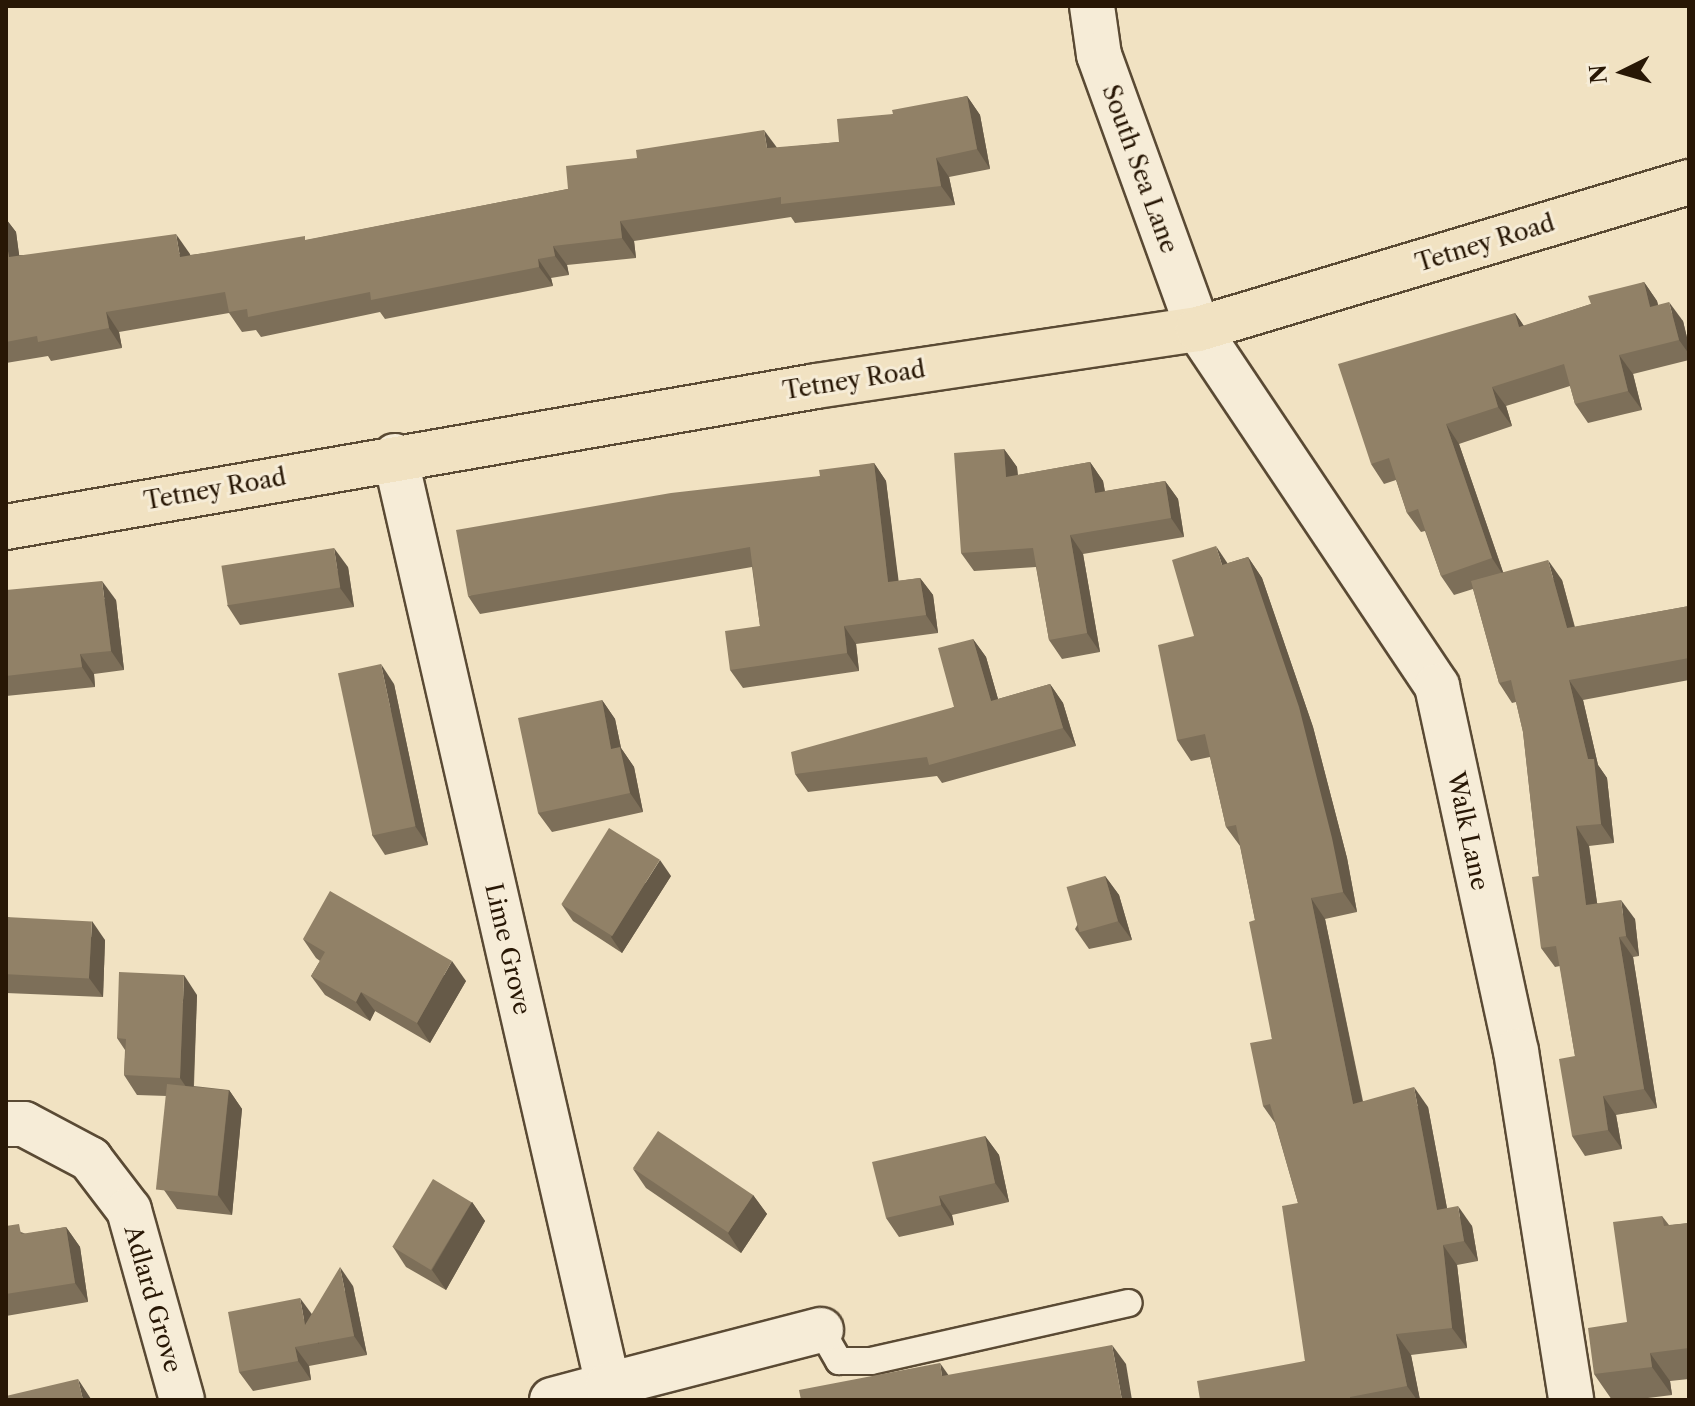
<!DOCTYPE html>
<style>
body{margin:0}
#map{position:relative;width:1695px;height:1406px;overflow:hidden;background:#f1e2c2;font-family:"Libre Caslon Text",serif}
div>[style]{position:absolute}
.roads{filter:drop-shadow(2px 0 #5a4a34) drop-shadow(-2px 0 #5a4a34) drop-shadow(0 2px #5a4a34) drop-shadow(0 -2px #5a4a34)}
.lane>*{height:26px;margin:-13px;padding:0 13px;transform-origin:13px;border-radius:13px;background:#f6ecd7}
.street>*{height:44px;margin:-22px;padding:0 22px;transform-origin:22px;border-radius:22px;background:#f6ecd7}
.primary>*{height:44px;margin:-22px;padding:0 22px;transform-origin:22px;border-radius:22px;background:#f1e2c2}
.wall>*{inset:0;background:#7d6f59}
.shaded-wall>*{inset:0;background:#665a48}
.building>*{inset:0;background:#918167;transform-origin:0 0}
span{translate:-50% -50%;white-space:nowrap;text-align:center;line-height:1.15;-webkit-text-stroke:6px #f6ecd7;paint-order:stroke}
.street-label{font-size:24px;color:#281705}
.frame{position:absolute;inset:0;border:8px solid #281705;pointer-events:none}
.north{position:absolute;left:1583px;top:32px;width:80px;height:80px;-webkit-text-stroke:6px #f6ecd7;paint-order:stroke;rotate:265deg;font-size:22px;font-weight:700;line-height:32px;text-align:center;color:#281705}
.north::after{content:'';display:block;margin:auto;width:28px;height:36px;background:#281705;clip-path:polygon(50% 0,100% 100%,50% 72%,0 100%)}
</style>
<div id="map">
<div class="roads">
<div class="lane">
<div style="left:821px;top:1330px;width:36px;rotate:60deg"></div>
<div style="left:839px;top:1361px;width:32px"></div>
<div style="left:871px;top:1361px;width:264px;rotate:-12.7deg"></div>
</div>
<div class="street">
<div style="left:1092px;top:6px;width:49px;rotate:81.9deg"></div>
<div style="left:1099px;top:55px;width:291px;rotate:70.1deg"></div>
<div style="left:1198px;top:329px;width:430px;rotate:56.2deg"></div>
<div style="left:1437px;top:686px;width:373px;rotate:77.8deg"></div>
<div style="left:1516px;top:1051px;width:353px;rotate:81deg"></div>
<div style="left:395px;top:456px;width:953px;rotate:77.09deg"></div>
<div style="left:608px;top:1385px;width:58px;rotate:165deg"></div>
<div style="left:6px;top:1124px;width:18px"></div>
<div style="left:24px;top:1124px;width:75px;rotate:27.9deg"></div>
<div style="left:90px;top:1159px;width:64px;rotate:52.6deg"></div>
<div style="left:129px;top:1210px;width:197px;rotate:74.4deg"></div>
<div style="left:608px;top:1385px;width:220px;rotate:-14.5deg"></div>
</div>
<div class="primary">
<div style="left:6px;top:527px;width:822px;rotate:-9.87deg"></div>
<div style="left:816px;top:386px;width:386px;rotate:-8.5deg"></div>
<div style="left:1198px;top:329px;width:513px;rotate:-16.67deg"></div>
</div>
</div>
<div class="wall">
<div style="clip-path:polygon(967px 96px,980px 115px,990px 169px,949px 177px,955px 205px,795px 223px,791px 217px,634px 241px,636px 258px,567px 265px,569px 275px,551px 278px,553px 286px,385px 319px,380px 312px,261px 337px,256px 330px,242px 332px,229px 313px,119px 332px,122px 348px,51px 361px,48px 356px,6px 363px,6px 219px,16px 232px,19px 255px,190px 254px,190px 255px,307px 240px,777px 148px,839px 142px,893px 114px)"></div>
<div style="clip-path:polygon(1644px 282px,1657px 301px,1658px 305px,1683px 321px,1689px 346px,1689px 360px,1633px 374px,1642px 410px,1588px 423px,1575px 404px,1570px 386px,1506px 406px,1512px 426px,1459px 444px,1503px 572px,1562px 580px,1575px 627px,1689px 606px,1689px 680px,1583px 700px,1598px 765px,1607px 778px,1614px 843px,1589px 846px,1597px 903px,1635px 919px,1639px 956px,1633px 957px,1657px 1108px,1616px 1115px,1622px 1149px,1585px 1156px,1572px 1136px,1575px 1056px,1560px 966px,1555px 967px,1541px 948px,1539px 876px,1523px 732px,1516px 702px,1512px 703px,1499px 683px,1473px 589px,1454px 595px,1441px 576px,1425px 531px,1421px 532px,1407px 513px,1396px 480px,1384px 484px,1371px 464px,1515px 313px,1524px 326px,1591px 304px)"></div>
<div style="clip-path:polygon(1004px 449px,1017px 467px,1018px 475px,1090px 462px,1103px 481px,1105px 491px,1165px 481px,1178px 499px,1184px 537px,1083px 554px,1100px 652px,1062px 659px,1049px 640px,1036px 567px,974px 571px,961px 553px)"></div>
<div style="clip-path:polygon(874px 463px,886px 481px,898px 581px,920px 578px,933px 595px,938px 633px,856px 644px,859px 671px,743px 688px,730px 670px,760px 626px,752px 567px,480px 614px,468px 596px,820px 476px)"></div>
<div style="clip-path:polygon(1248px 557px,1262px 578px,1313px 727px,1347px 858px,1357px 912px,1325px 919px,1363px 1101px,1428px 1107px,1447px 1208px,1472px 1226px,1478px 1261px,1457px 1265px,1467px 1348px,1411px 1355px,1420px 1400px,1200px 1400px,1305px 1361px,1298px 1203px,1275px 1123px,1263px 1106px,1272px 1039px,1255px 920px,1240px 846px,1226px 827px,1210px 757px,1191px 761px,1177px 740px,1194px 636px,1228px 563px)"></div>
<div style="clip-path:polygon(348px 567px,354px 607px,240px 625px,227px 605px)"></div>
<div style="clip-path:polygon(6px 590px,116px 600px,124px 670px,94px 674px,95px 687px,6px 696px)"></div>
<div style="clip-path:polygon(973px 639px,986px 657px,998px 699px,1050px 684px,1063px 703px,1076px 746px,942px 783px,937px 776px,808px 792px,795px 774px,954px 707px)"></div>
<div style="clip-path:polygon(394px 684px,428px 845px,385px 855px,372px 835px)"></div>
<div style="clip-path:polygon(602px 700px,615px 719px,621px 748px,634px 767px,643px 812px,552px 832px,538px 813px)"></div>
<div style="clip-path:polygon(671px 876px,622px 953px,573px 921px,562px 905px)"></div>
<div style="clip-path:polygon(1105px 876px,1119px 895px,1132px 940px,1089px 949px,1075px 929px)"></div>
<div style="clip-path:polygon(6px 917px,105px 940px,103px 997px,6px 993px)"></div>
<div style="clip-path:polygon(303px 939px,466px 981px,430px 1043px,375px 1011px,370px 1021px,325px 995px,311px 976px,320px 961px,316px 958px)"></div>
<div style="clip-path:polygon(197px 995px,194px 1086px,229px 1090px,242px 1109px,232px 1215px,177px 1209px,164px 1190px,167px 1096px,137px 1095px,124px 1075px,125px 1050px,117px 1038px)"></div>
<div style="clip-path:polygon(985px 1136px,999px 1155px,1009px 1202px,952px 1215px,954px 1225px,899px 1237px,886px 1218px)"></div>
<div style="clip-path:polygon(633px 1169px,753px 1195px,767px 1214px,741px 1253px,646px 1188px)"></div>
<div style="clip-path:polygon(472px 1202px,485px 1221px,446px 1290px,406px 1267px,393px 1247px)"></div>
<div style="clip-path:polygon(1662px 1216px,1669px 1225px,1689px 1223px,1689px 1379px,1670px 1381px,1672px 1395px,1632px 1400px,1612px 1400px,1594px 1374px,1627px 1322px)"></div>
<div style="clip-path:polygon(6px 1226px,26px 1234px,66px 1227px,80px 1247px,88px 1302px,6px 1316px)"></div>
<div style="clip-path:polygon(353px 1286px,367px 1355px,309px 1366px,311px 1380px,253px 1391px,239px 1372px,312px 1314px)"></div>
</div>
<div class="shaded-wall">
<div style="clip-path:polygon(967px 96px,980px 115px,990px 169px,977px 149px)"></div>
<div style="clip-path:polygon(764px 130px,778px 149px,767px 148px)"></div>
<div style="clip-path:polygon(936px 158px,949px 177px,955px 205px,941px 186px)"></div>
<div style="clip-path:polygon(6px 219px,16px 232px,22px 276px,9px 257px,6px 239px)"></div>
<div style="clip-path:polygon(620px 221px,634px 241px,636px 258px,622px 238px)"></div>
<div style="clip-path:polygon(176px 234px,190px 254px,194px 276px,180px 257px)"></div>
<div style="clip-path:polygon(553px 246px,567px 265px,569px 275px,555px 256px)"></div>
<div style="clip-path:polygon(538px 259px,551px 278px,553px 286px,539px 267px)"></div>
<div style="clip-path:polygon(1644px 282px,1657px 301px,1663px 326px,1650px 307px)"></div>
<div style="clip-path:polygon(1669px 302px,1683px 321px,1689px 346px,1689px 354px,1679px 340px)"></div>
<div style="clip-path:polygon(106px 312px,119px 332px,122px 348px,109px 328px)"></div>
<div style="clip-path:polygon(1515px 313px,1528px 332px,1519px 327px)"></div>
<div style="clip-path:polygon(1619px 355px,1633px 374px,1642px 410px,1628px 391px)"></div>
<div style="clip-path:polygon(1492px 387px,1506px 406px,1512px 426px,1498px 407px)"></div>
<div style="clip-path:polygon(1446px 424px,1459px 444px,1505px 578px,1492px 558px)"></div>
<div style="clip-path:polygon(1004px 449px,1017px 467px,1019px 495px,1006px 477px)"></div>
<div style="clip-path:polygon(1090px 462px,1103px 481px,1108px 511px,1095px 493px)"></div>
<div style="clip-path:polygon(874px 463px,886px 481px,901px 600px,888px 582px)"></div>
<div style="clip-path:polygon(1165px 481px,1178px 499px,1184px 537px,1171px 518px)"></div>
<div style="clip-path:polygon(1070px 535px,1083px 554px,1100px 652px,1087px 633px)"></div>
<div style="clip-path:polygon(1216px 546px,1230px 567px,1222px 565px)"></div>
<div style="clip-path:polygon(334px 548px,348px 567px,354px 607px,340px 588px)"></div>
<div style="clip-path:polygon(1248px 557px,1262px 578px,1313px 727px,1347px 858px,1357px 912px,1343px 892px)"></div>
<div style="clip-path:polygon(1548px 560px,1562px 580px,1580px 648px,1567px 628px)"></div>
<div style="clip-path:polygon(920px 578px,933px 595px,938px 633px,926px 615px)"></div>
<div style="clip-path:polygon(102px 581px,116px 600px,124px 670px,111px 651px)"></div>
<div style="clip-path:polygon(844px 626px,856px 644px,859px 671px,847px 653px)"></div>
<div style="clip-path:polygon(973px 639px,986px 657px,1004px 720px,991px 701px)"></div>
<div style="clip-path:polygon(80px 654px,94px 674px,95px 687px,82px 667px)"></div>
<div style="clip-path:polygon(381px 664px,394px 684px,428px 845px,415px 826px)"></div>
<div style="clip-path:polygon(1569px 680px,1583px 700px,1598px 765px,1607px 778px,1614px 843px,1601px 824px,1588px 759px)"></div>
<div style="clip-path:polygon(1050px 684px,1063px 703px,1076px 746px,1063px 728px)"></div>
<div style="clip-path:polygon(602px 700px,615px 719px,621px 748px,634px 767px,643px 812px,630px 793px,611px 749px)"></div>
<div style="clip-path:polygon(1576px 826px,1589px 846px,1600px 924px,1586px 905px)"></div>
<div style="clip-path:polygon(660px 860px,671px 876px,622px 953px,611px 937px)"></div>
<div style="clip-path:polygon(1105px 876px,1119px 895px,1132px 940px,1118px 921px)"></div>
<div style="clip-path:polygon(1311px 898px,1325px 919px,1367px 1124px,1353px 1104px)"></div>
<div style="clip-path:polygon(1621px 900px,1635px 919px,1639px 956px,1626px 936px)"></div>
<div style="clip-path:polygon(92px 921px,105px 940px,103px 997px,89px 978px)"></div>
<div style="clip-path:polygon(1619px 937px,1633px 957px,1657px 1108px,1644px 1089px)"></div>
<div style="clip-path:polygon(452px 961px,466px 981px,430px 1043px,417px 1023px)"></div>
<div style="clip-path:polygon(184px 975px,197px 995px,193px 1097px,180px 1078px)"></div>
<div style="clip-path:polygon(361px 992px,375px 1011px,370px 1021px,356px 1002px)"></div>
<div style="clip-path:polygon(1414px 1087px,1428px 1107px,1451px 1230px,1437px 1210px)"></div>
<div style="clip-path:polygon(229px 1090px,242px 1109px,232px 1215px,218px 1195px)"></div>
<div style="clip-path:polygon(1603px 1096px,1616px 1115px,1622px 1149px,1608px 1130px)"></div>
<div style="clip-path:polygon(985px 1136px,999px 1155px,1009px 1202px,995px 1183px)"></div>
<div style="clip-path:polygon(753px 1195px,767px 1214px,741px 1253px,728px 1233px)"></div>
<div style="clip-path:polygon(939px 1196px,952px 1215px,954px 1225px,941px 1205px)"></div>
<div style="clip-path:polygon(472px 1202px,485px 1221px,446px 1290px,432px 1270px)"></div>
<div style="clip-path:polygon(1458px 1206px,1472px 1226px,1478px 1261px,1464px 1241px)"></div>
<div style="clip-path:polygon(66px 1227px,80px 1247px,88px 1302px,75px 1283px)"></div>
<div style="clip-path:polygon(1443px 1245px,1457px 1265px,1467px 1348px,1452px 1328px)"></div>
<div style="clip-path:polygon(340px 1267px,353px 1286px,367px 1355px,354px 1336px)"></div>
<div style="clip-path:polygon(300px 1298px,314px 1317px,319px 1344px,305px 1325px)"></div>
<div style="clip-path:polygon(1396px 1334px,1411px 1355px,1420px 1400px,1417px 1400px,1407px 1386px)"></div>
<div style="clip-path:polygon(1112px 1345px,1126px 1364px,1132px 1400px,1122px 1400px)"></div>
<div style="clip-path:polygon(295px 1347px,309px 1366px,311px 1380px,298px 1361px)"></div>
<div style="clip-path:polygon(1650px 1353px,1670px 1381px,1672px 1395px,1652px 1367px)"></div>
<div style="clip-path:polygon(940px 1363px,954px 1383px,942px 1376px)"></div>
<div style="clip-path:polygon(78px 1379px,91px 1399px,92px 1400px,83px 1400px)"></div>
</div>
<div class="building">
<div style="clip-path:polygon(967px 96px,977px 149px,936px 158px,941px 186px,781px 204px,781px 197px,620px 221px,622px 238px,553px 246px,555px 256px,538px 259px,539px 267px,371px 300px,370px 292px,248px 317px,247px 309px,229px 312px,225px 292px,106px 312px,109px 328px,38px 342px,37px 336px,6px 342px,6px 239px,9px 257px,176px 234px,180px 257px,305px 236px,305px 240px,568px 189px,566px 166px,637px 158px,636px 150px,764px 130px,767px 148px,839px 142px,837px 119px,893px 114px,892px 110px)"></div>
<div style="clip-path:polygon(1644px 282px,1650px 307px,1669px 302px,1679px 340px,1619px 355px,1628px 391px,1575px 404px,1564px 364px,1492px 387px,1498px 407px,1446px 424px,1492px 558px,1441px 576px,1418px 509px,1407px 513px,1389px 458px,1371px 464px,1338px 364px,1515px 313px,1519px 327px,1591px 304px,1588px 296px)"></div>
<div style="clip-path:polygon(1004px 449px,1006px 477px,1090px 462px,1095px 493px,1165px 481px,1171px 518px,1070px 535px,1087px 633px,1049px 640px,1033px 548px,961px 553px,954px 453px)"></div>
<div style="clip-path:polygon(874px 463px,888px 582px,920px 578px,926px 615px,844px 626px,847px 653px,730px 670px,725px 631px,760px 626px,750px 547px,468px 596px,456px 530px,671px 493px,820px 476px,819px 470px)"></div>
<div style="clip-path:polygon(1216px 546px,1222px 565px,1248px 557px,1299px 707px,1332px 838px,1343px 892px,1311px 898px,1353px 1104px,1414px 1087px,1437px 1210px,1458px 1206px,1464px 1241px,1443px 1245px,1452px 1328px,1396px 1334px,1407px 1386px,1350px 1397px,1350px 1400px,1200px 1400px,1197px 1381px,1305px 1361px,1282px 1206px,1298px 1203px,1270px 1104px,1263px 1106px,1250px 1043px,1272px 1039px,1249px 922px,1255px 920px,1236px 825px,1226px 827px,1205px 734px,1177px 740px,1158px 645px,1194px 636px,1172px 560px)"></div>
<div style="left:334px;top:548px;width:40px;height:114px;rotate:81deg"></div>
<div style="clip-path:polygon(1548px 560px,1567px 628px,1689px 606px,1689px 658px,1569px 680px,1588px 759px,1594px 759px,1601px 824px,1576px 826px,1586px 905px,1621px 900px,1626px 936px,1619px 937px,1644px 1089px,1603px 1096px,1608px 1130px,1572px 1136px,1559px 1059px,1575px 1056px,1556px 946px,1541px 948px,1532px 877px,1539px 876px,1523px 732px,1511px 680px,1499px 683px,1471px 581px)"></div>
<div style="clip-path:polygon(102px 581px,111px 651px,80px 654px,82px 667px,6px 676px,6px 590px)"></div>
<div style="clip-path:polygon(973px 639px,991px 701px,1050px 684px,1063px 728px,929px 765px,927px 757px,795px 774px,791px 752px,954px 707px,938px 648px)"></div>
<div style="left:381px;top:664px;width:166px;height:44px;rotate:78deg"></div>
<div style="clip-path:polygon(602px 700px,611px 749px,620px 747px,630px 793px,538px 813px,518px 718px)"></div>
<div style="left:609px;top:828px;width:60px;height:90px;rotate:32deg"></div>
<div style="left:1105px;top:876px;width:47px;height:40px;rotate:74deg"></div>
<div style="clip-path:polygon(330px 891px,452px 961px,417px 1023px,361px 992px,356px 1002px,311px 976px,325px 952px,303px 939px)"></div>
<div style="left:6px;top:917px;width:86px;height:57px;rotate:3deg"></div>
<div style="clip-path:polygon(119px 972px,184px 975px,180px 1078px,124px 1075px,126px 1039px,117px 1038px)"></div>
<div style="left:167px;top:1084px;width:62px;height:106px;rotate:6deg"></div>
<div style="left:658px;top:1131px;width:115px;height:45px;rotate:34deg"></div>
<div style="clip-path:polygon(985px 1136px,995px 1183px,939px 1196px,941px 1205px,886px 1218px,872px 1162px)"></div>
<div style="left:433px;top:1179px;width:45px;height:79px;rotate:31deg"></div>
<div style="clip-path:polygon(1662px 1216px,1664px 1226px,1689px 1223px,1689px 1348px,1650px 1353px,1652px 1367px,1594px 1374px,1588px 1328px,1627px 1322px,1613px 1222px)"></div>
<div style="clip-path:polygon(19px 1224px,21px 1234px,66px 1227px,75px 1283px,6px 1294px,6px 1226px)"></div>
<div style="clip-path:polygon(340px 1267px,354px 1336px,295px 1347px,298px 1361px,239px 1372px,228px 1312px,300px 1298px,305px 1325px)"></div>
<div style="clip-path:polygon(1112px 1345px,1122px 1400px,801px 1400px,799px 1390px,940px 1363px,942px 1376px)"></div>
<div style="clip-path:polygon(78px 1379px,83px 1400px,6px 1400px,6px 1396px)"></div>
</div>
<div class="street-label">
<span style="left:1140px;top:169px;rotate:70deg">South Sea Lane</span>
<span style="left:1485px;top:243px;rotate:-17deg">Tetney Road</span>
<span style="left:854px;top:380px;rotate:-9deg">Tetney Road</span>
<span style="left:215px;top:489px;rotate:-10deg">Tetney Road</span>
<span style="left:1468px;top:831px;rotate:78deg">Walk Lane</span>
<span style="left:508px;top:949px;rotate:77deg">Lime Grove</span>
<span style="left:153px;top:1299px;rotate:74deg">Adlard Grove</span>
</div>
<div class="frame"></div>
<div class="north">N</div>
</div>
